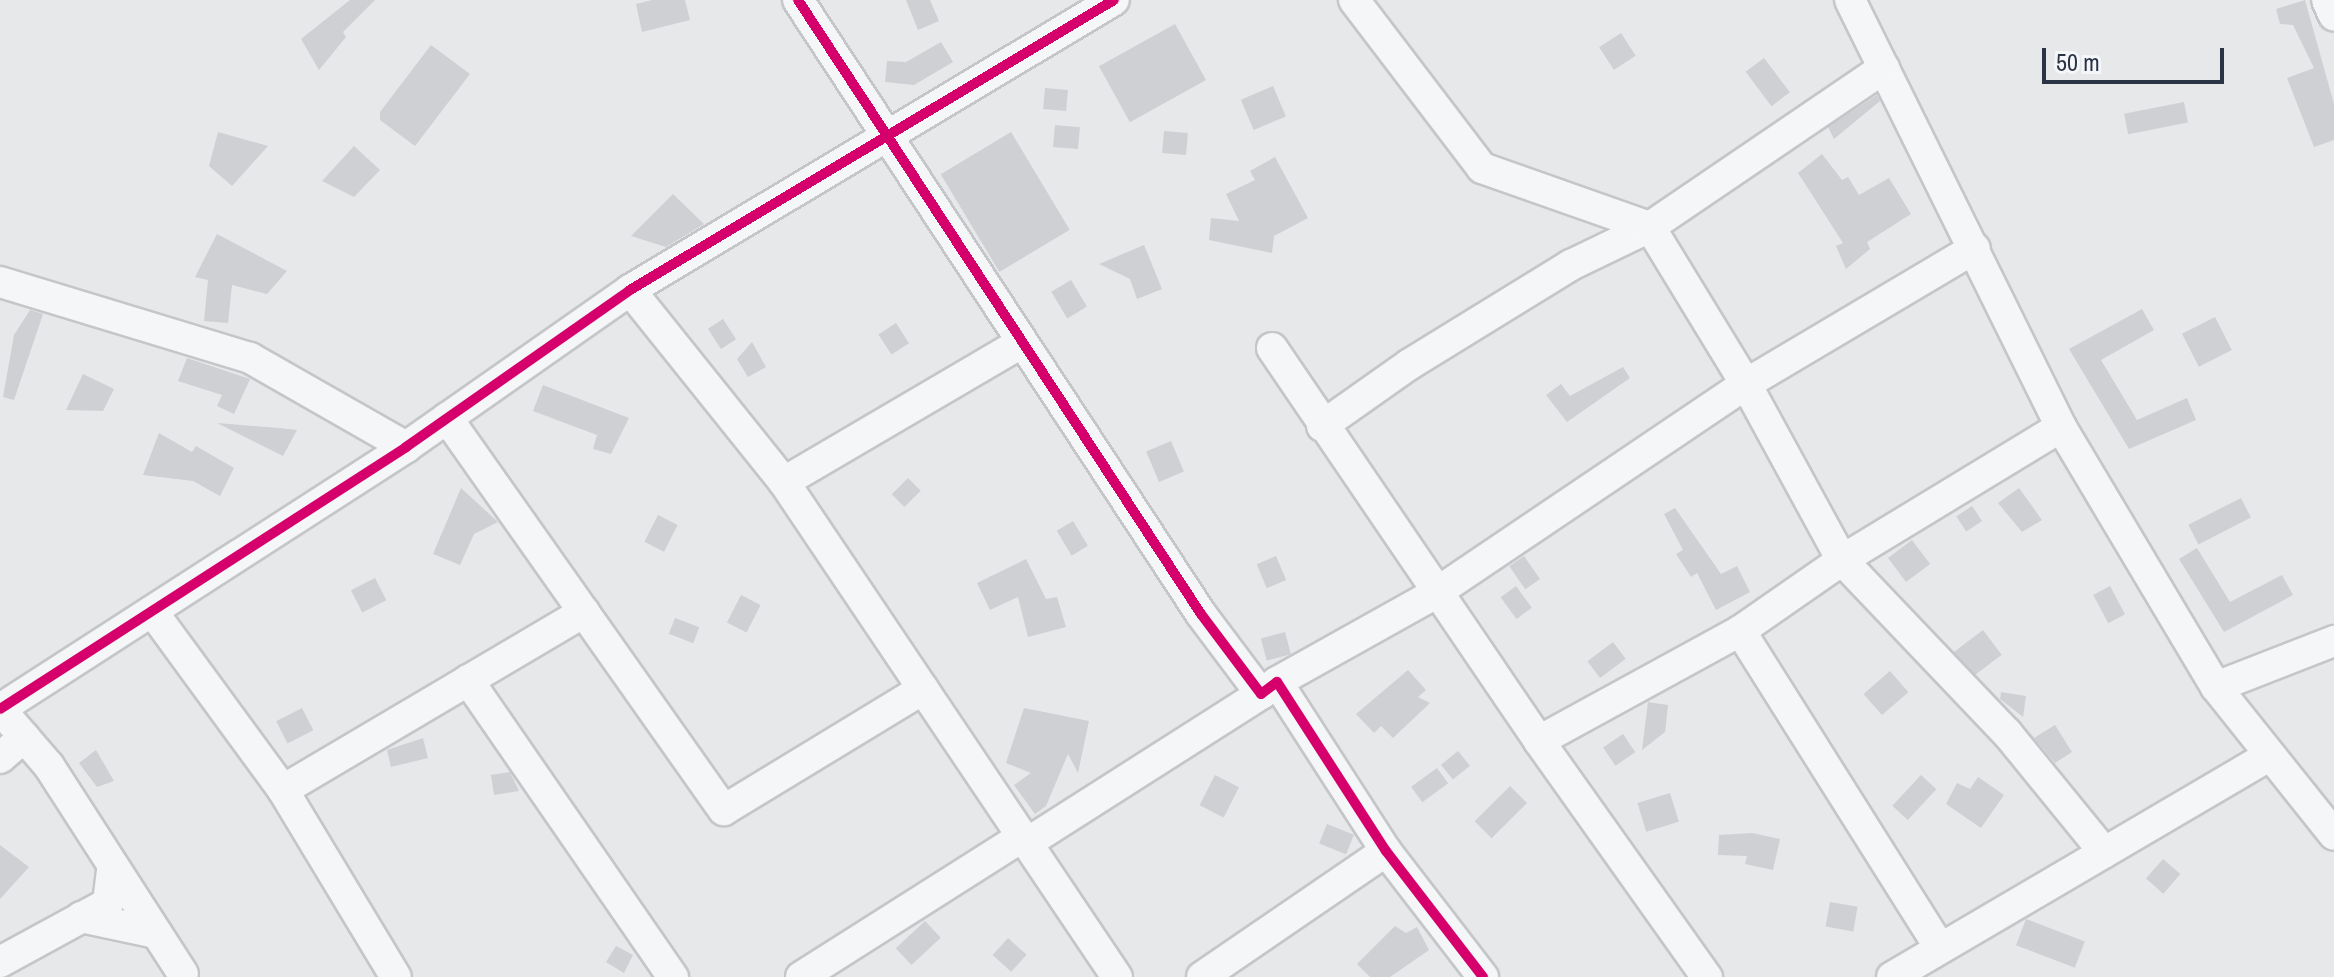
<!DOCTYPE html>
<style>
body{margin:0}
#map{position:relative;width:2334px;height:977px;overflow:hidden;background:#e6e8ea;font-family:"Archivo Narrow",sans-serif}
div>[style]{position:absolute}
.building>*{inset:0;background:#ced0d3;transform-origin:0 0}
.roads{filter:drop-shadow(2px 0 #c4c6c8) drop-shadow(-2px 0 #c4c6c8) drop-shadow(0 2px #c4c6c8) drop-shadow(0 -2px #c4c6c8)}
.minor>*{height:30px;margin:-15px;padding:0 15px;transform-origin:15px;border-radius:15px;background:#f5f6f7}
.cycleway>*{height:10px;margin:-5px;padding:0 5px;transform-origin:5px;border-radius:5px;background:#d6006c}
span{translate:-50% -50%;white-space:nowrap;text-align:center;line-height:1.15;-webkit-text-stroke:6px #f4f6f9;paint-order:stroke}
.scale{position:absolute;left:2042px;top:48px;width:182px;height:36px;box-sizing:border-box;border:4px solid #2b3445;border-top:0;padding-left:10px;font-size:24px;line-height:28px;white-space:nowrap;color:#2b3445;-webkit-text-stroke:6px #f4f6f9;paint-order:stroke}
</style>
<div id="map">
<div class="building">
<div style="clip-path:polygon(350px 0,375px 0,343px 32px,346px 37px,319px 70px,301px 39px)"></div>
<div style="clip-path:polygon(652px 0,685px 0,690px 20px,642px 32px,636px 4px)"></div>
<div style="clip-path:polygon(906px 0,930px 0,939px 21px,918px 30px)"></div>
<div style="clip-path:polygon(2305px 0,2334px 104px,2334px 140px,2314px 147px,2287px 78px,2314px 68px,2293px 25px,2280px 24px,2276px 9px)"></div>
<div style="left:1175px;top:24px;width:64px;height:87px;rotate:61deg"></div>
<div style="left:1621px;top:33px;width:27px;height:26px;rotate:57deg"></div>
<div style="clip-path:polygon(941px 42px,953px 62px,914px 85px,885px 82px,887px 61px,906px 62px)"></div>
<div style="clip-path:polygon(431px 45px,470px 74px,415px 146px,380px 120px,380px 112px)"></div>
<div style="left:1764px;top:58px;width:43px;height:23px;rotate:53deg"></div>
<div style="left:1273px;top:86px;width:33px;height:35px;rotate:67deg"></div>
<div style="left:1045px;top:88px;width:23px;height:21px;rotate:5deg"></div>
<div style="clip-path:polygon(1877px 95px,1880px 101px,1834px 139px,1828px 127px)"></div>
<div style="left:2184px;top:102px;width:21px;height:61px;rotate:79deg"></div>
<div style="left:1055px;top:125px;width:25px;height:22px;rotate:5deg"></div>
<div style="left:1164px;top:131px;width:24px;height:22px;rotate:5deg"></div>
<div style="clip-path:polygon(218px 132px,268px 146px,232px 186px,209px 166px)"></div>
<div style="left:1011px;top:132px;width:114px;height:82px;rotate:59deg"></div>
<div style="clip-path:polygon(354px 146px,380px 170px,354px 197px,322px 181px)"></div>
<div style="clip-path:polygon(1822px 154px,1842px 180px,1848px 177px,1859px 195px,1889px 178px,1911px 214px,1867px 242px,1870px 249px,1846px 269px,1836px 246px,1843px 243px,1798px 173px)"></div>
<div style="clip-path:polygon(1275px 157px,1308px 218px,1274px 236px,1272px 253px,1209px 240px,1211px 218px,1239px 221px,1226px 194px,1255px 180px,1250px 171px)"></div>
<div style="clip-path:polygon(673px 194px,704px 224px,666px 247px,631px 236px)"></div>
<div style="clip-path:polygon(217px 234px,287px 271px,267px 294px,232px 285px,228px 323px,204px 321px,208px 280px,195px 277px)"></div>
<div style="clip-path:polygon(1144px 245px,1162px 289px,1137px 299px,1130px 279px,1099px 264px)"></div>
<div style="left:1071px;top:280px;width:31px;height:23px;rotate:59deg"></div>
<div style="clip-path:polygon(2142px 309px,2154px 330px,2101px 360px,2137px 420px,2187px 398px,2196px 420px,2129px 449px,2069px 349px)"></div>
<div style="clip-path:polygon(30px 310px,43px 314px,14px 400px,3px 397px,14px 335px)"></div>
<div style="left:2215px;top:317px;width:37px;height:37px;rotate:63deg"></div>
<div style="left:723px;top:319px;width:24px;height:18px;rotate:57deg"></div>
<div style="left:896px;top:323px;width:24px;height:21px;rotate:57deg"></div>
<div style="clip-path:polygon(752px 342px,766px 367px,748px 377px,737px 359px)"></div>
<div style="clip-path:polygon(187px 358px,250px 379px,234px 414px,217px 406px,222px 395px,178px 381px)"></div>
<div style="clip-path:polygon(1623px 367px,1630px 378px,1567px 422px,1546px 395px,1561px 384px,1570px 396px)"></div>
<div style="clip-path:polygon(83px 374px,114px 389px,103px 411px,66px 410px)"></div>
<div style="clip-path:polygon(543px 385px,629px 418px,611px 454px,593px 449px,597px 435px,533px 411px)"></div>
<div style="clip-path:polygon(217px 423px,279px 428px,297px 430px,283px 456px)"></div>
<div style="clip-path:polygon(159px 433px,192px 452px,196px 446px,234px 468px,220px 496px,193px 481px,143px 475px)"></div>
<div style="left:1171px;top:441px;width:33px;height:27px;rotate:67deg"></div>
<div style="left:908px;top:478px;width:18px;height:23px;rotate:45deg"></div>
<div style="clip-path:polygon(461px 488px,498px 522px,474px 534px,460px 565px,433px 554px)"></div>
<div style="clip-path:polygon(2019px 488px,2042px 520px,2022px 532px,1998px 503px)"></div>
<div style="left:2241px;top:498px;width:22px;height:59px;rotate:63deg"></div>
<div style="left:1972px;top:506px;width:18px;height:19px;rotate:56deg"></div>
<div style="clip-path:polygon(1675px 508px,1721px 574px,1737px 566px,1750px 592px,1716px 610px,1697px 573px,1691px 577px,1676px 554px,1683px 550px,1664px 514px)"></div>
<div style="left:658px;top:515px;width:22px;height:30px;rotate:27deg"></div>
<div style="left:1073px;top:521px;width:29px;height:19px;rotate:59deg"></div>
<div style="left:1912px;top:540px;width:30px;height:30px;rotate:53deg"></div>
<div style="clip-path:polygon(2197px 548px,2230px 602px,2282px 575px,2293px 595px,2224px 632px,2179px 559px)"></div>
<div style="left:1276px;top:556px;width:26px;height:21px;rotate:67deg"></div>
<div style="left:1524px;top:556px;width:28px;height:18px;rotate:55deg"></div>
<div style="clip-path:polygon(1026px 559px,1046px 599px,1057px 597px,1066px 627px,1028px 637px,1018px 597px,990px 610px,977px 583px)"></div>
<div style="left:375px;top:578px;width:25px;height:27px;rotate:63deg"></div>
<div style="left:1516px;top:586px;width:27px;height:19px;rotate:54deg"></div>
<div style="left:2110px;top:586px;width:32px;height:19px;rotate:62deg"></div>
<div style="left:741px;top:595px;width:22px;height:31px;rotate:27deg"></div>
<div style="left:675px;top:618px;width:26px;height:17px;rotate:21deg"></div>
<div style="left:1983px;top:630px;width:31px;height:36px;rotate:53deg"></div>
<div style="left:1285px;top:632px;width:23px;height:25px;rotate:75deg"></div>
<div style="left:1613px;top:642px;width:21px;height:32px;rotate:53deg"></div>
<div style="clip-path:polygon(1408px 670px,1426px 690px,1418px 697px,1430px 703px,1393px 738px,1381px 726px,1374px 733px,1356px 714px)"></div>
<div style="left:1890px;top:671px;width:28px;height:35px;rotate:49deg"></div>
<div style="clip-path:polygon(2001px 692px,2026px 696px,2023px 717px,2000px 699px)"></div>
<div style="clip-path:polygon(1648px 702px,1668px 705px,1665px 732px,1642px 750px)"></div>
<div style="left:302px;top:708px;width:25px;height:29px;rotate:63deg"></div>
<div style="clip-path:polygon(1024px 708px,1089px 721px,1078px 773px,1068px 754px,1046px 806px,1035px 814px,1014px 785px,1031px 773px,1006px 763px)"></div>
<div style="clip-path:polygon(2055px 725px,2072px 752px,2055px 763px,2034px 738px)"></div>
<div style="left:1623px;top:734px;width:22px;height:24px;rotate:56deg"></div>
<div style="clip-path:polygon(423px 738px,428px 758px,391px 767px,387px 750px)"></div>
<div style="clip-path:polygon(96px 750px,114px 781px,97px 787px,79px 763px)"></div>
<div style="left:1458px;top:751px;width:19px;height:22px;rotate:51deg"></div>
<div style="left:1437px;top:768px;width:19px;height:32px;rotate:54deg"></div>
<div style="clip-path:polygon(510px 772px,519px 791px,494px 795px,491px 775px)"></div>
<div style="left:1215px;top:775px;width:27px;height:34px;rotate:27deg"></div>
<div style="left:1921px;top:775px;width:21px;height:42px;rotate:43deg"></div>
<div style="clip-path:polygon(1978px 777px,2004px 795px,1981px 828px,1946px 804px,1957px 783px,1970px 789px)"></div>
<div style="left:1510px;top:786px;width:24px;height:50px;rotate:45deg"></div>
<div style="left:1670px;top:793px;width:30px;height:34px;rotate:73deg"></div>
<div style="left:1327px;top:824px;width:29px;height:21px;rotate:22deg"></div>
<div style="clip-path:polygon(1752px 833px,1780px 839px,1773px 870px,1745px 864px,1747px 856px,1718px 855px,1719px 835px)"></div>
<div style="clip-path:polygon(0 845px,29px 867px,0 899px)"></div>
<div style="left:2163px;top:859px;width:23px;height:26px;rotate:41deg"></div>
<div style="left:1830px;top:902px;width:28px;height:25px;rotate:10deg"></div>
<div style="left:2026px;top:919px;width:63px;height:28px;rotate:21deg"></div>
<div style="left:925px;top:921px;width:23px;height:40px;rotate:47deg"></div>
<div style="clip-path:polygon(1395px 926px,1406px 933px,1417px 927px,1429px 950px,1390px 977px,1370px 977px,1357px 964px)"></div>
<div style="left:1008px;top:938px;width:25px;height:23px;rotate:42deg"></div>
<div style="clip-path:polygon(616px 946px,633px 955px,624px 973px,606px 962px)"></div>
</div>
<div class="roads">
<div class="minor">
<div style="left:798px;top:0;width:734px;rotate:56.72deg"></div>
<div style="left:1201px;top:614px;width:100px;rotate:53.1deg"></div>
<div style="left:1261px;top:694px;width:20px;rotate:-37deg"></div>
<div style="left:1277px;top:682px;width:201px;rotate:57.2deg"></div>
<div style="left:1386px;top:851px;width:159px;rotate:52.4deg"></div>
<div style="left:1354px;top:0;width:211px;rotate:52.7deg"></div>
<div style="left:1482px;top:168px;width:178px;rotate:19.4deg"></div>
<div style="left:1650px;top:227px;width:184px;rotate:58.6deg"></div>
<div style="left:1746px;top:384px;width:200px;rotate:61.4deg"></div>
<div style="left:1842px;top:560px;width:239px;rotate:46.4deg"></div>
<div style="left:2007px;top:733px;width:154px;rotate:50.8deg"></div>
<div style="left:1850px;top:0;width:476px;rotate:63.7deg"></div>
<div style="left:2061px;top:427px;width:303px;rotate:59.2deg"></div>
<div style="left:2216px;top:687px;width:189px;rotate:51.4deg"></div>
<div style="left:2327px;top:0;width:17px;rotate:66deg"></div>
<div style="left:0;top:282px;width:261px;rotate:16.9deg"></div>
<div style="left:250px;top:358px;width:180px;rotate:29.7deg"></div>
<div style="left:630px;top:290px;width:246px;rotate:51.3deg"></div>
<div style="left:1021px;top:343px;width:275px;rotate:149.6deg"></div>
<div style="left:784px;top:482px;width:435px;rotate:56.1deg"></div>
<div style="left:1272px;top:348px;width:475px;rotate:55.8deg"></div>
<div style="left:1539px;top:741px;width:290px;rotate:54.6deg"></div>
<div style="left:447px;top:418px;width:480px;rotate:54.8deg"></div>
<div style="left:724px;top:810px;width:233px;rotate:-31.3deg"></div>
<div style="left:1322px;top:426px;width:108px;rotate:-35.2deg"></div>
<div style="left:1410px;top:364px;width:189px;rotate:-31.6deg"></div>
<div style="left:1571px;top:265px;width:88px;rotate:-25.7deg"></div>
<div style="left:1650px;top:227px;width:283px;rotate:-34.2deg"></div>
<div style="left:152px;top:611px;width:222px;rotate:53.8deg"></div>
<div style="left:283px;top:790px;width:350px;rotate:-30.6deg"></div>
<div style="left:468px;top:680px;width:361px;rotate:55.4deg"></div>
<div style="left:1277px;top:682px;width:182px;rotate:-29.2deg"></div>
<div style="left:1436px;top:593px;width:374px;rotate:-34deg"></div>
<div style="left:1746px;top:384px;width:266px;rotate:-30.7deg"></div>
<div style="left:2216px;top:687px;width:127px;rotate:-21.3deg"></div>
<div style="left:0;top:709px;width:483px;rotate:-32.8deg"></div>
<div style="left:406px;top:447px;width:274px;rotate:-35deg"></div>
<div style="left:630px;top:290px;width:564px;rotate:-30.93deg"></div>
<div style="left:0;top:709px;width:75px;rotate:49.3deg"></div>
<div style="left:49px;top:766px;width:247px;rotate:57.2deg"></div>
<div style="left:1539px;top:741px;width:229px;rotate:-28.7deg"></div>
<div style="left:0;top:758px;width:32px;rotate:-41deg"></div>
<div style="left:283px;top:790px;width:218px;rotate:58.9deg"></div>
<div style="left:81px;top:917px;width:77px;rotate:12deg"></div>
<div style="left:1940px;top:948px;width:375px;rotate:-122.2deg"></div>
<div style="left:1740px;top:631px;width:124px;rotate:-34.8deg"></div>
<div style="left:1842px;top:560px;width:256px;rotate:-31.3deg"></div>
<div style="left:0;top:962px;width:123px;rotate:-28.6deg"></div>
<div style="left:108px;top:903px;width:38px;rotate:-83deg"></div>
<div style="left:801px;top:977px;width:263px;rotate:-32.4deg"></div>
<div style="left:1117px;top:977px;width:161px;rotate:-123.9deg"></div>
<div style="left:1027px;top:843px;width:277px;rotate:-32.5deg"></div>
<div style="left:1202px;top:977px;width:223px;rotate:-34.4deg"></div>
<div style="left:1892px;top:977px;width:438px;rotate:-30.4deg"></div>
</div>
</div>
<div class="cycleway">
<div style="left:798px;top:0;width:734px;rotate:56.72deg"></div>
<div style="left:1201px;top:614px;width:100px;rotate:53.1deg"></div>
<div style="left:1261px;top:694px;width:20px;rotate:-37deg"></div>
<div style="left:1277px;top:682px;width:201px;rotate:57.2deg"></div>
<div style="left:1386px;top:851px;width:159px;rotate:52.4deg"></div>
<div style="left:0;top:709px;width:483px;rotate:-32.8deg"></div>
<div style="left:406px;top:447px;width:274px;rotate:-35deg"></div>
<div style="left:630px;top:290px;width:564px;rotate:-30.93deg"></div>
</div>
<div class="scale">50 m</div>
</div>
